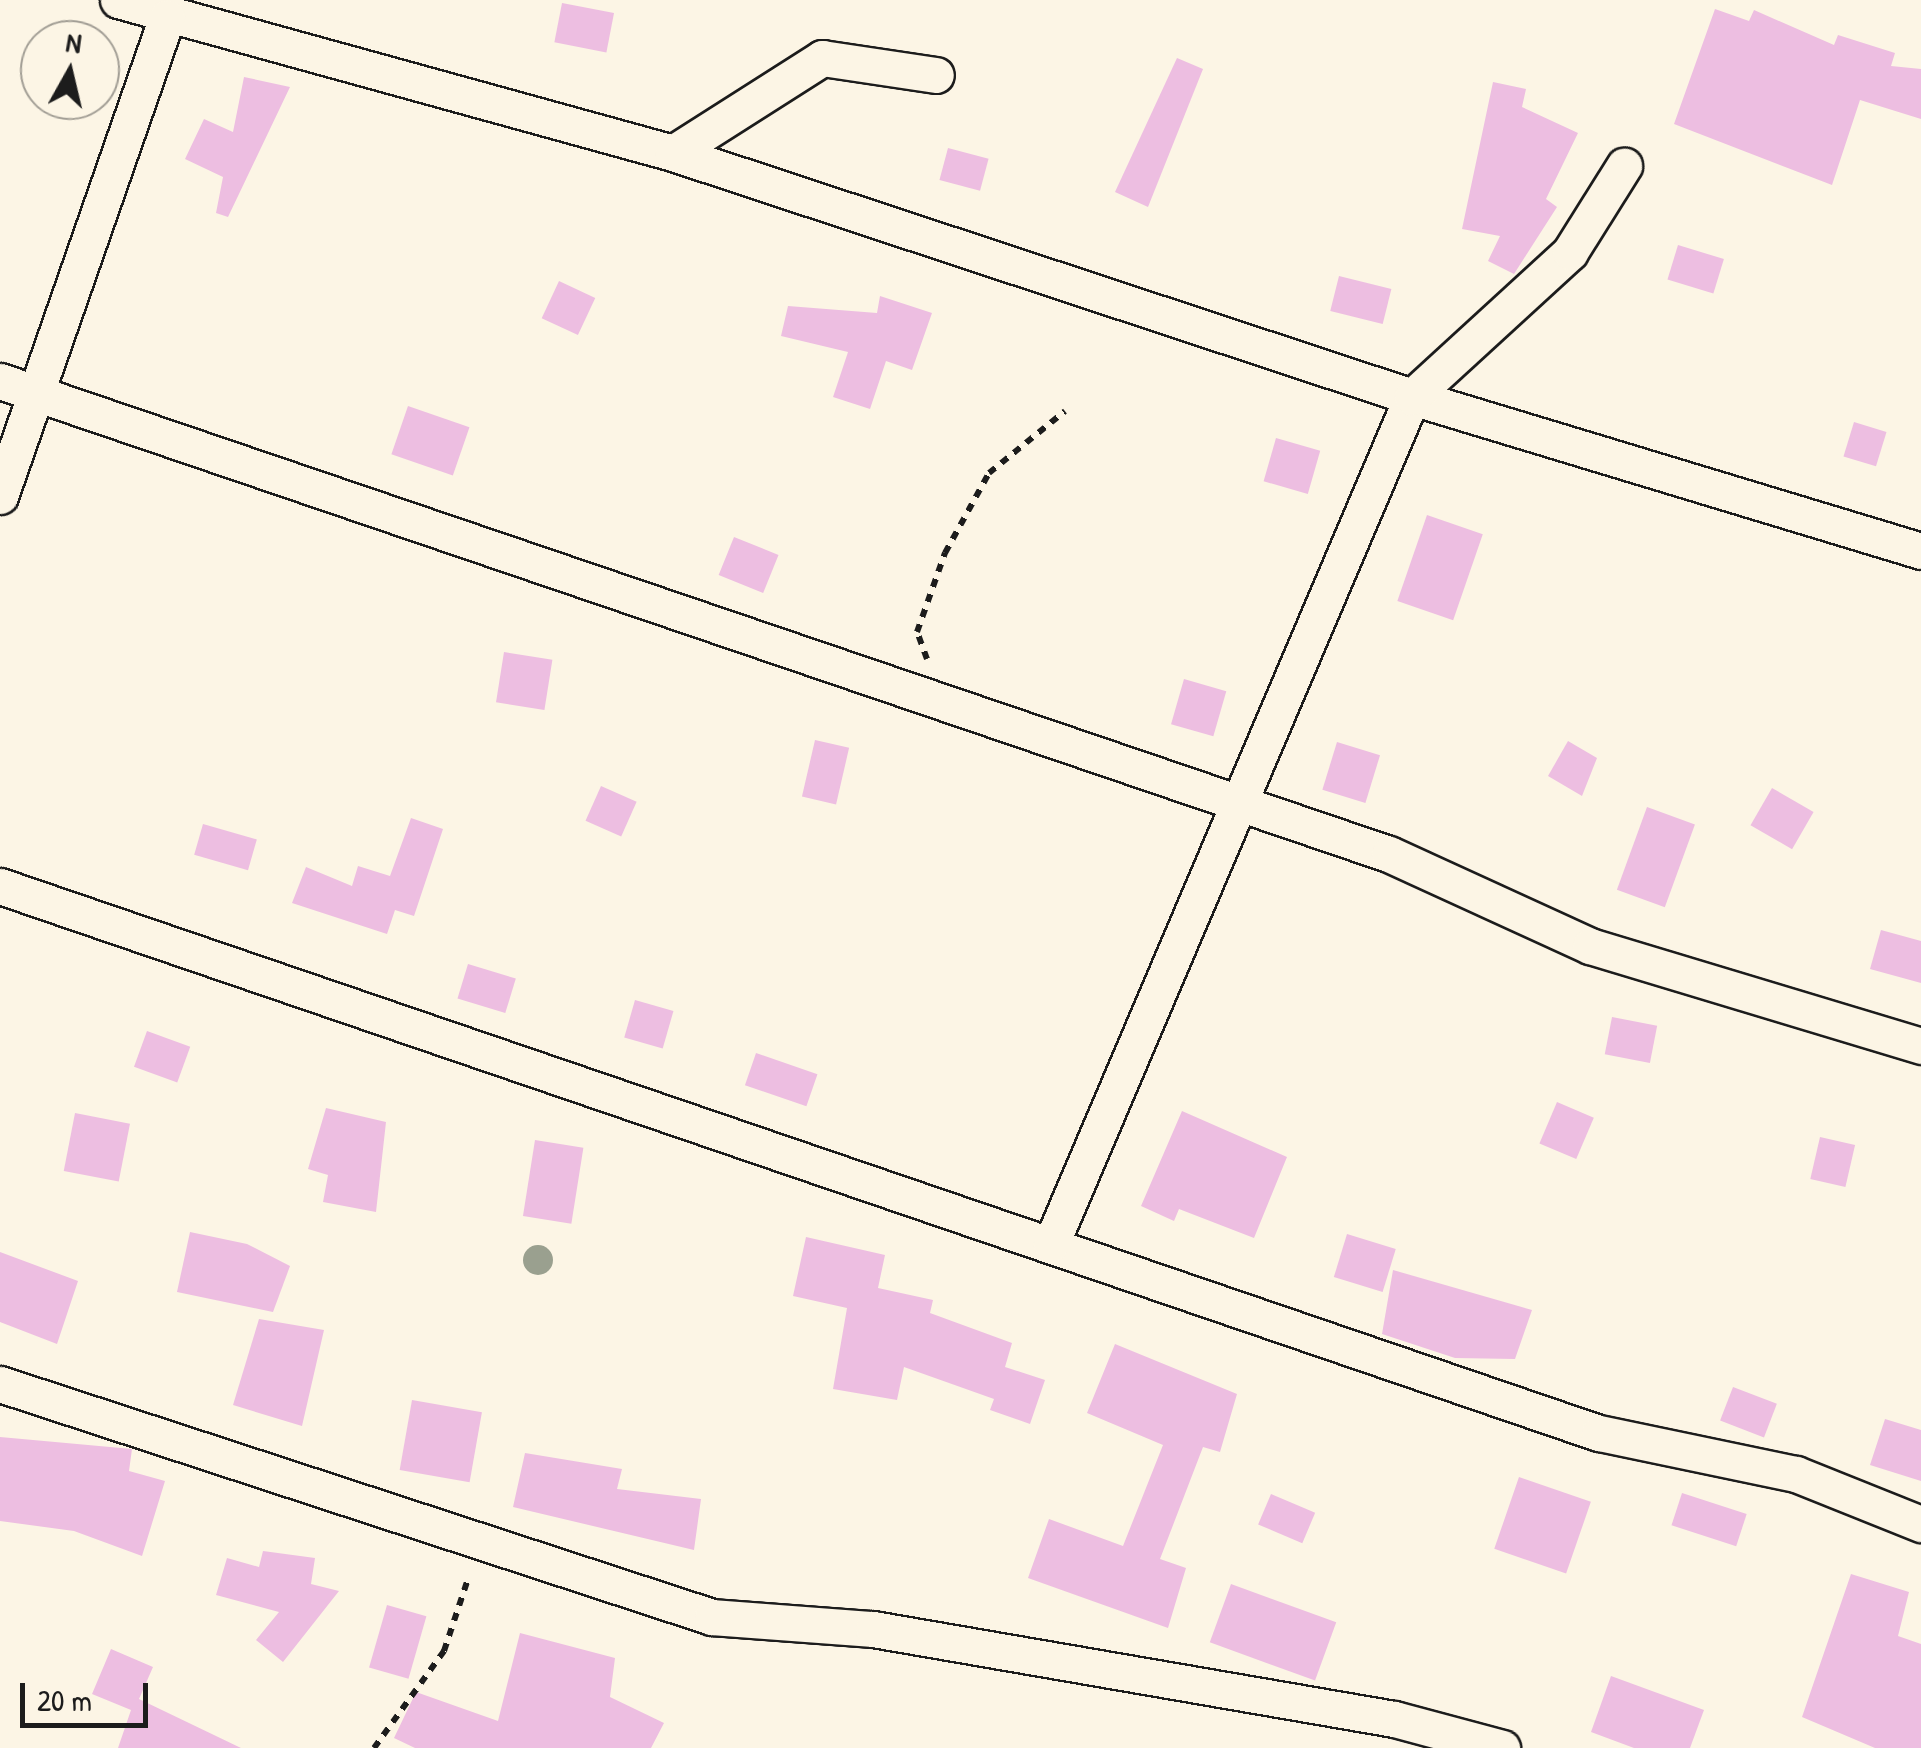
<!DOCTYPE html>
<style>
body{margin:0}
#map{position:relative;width:1921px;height:1748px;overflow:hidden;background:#fcf5e5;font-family:"Patrick Hand",sans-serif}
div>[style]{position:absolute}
.building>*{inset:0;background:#edbee1;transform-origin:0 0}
.path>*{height:6px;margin-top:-3px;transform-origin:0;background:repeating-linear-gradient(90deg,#1c1c1c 0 8px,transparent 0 16px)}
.roads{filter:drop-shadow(2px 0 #1c1c1c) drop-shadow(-2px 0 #1c1c1c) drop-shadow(0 2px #1c1c1c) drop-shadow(0 -2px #1c1c1c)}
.minor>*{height:35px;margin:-17.5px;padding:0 17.5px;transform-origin:17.5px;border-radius:17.5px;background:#fcf5e5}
.trees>*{width:30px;height:30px;margin:-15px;border-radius:50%;background:#9aa08f}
span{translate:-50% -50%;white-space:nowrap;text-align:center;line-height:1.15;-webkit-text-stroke:8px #fcf5e5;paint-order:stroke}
.north{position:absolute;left:20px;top:20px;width:100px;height:100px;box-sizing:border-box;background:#fcf5e5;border:2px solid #a29e95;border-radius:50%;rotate:8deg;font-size:28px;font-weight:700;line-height:40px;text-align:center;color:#1c1c1c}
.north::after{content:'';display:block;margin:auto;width:35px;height:45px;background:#1c1c1c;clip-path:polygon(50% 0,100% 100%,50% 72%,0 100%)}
.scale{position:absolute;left:20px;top:1683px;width:128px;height:45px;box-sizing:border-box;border:5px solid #1c1c1c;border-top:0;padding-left:12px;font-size:30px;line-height:35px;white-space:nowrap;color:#1c1c1c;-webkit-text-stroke:8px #fcf5e5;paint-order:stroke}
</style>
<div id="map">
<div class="building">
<div style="left:562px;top:3px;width:53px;height:40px;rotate:11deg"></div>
<div style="clip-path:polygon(1715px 9px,1749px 21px,1754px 10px,1834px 45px,1838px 35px,1895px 53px,1891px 66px,1921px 69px,1921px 119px,1860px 100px,1832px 185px,1674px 124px)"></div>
<div style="clip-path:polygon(1177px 58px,1203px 69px,1148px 207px,1115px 192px)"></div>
<div style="clip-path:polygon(244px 77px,290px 87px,228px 217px,216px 213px,223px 177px,185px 159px,204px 119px,233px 132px)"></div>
<div style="clip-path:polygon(1493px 82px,1526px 89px,1522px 107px,1578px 133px,1546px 199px,1557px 207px,1514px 274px,1488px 261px,1500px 236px,1462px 229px)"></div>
<div style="left:948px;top:148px;width:42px;height:33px;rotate:15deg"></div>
<div style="left:1678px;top:245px;width:48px;height:36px;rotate:17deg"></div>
<div style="left:1339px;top:276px;width:54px;height:36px;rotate:14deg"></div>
<div style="left:559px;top:281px;width:40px;height:41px;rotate:25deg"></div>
<div style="clip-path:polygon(880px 296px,932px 313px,912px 370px,886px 361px,870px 409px,833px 397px,848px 352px,781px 336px,788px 306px,877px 313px)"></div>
<div style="left:408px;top:406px;width:65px;height:51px;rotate:19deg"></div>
<div style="left:1854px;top:422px;width:34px;height:36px;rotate:17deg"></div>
<div style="left:1276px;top:438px;width:46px;height:45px;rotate:16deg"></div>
<div style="left:1427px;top:515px;width:59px;height:91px;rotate:19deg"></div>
<div style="left:734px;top:537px;width:48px;height:41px;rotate:22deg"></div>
<div style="left:504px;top:652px;width:49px;height:51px;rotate:9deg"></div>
<div style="left:1184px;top:679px;width:44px;height:47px;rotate:16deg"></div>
<div style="left:815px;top:740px;width:35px;height:58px;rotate:13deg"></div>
<div style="clip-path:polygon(1568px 741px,1597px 758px,1582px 796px,1548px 776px)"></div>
<div style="left:1337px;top:742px;width:45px;height:50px;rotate:17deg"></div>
<div style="left:601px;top:786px;width:39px;height:38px;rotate:24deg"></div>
<div style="left:1772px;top:788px;width:48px;height:43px;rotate:30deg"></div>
<div style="left:1647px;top:807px;width:51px;height:88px;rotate:20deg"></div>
<div style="clip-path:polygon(411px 818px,443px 829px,414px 916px,395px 910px,387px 934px,292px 903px,306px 867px,352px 886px,358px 866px,390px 876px)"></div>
<div style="left:203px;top:824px;width:56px;height:32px;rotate:16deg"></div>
<div style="clip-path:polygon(1881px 930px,1921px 941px,1921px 983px,1870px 969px)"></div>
<div style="left:468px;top:964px;width:50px;height:36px;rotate:17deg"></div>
<div style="left:635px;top:1000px;width:40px;height:39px;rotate:16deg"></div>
<div style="left:1612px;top:1017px;width:46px;height:38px;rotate:11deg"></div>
<div style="left:147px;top:1031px;width:46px;height:38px;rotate:20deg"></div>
<div style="left:756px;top:1053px;width:65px;height:34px;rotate:19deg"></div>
<div style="left:1557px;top:1102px;width:40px;height:45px;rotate:23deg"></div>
<div style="clip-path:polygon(326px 1108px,386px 1122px,376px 1212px,323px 1202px,328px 1175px,308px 1169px)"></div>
<div style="clip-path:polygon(1182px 1111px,1287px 1157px,1254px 1238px,1179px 1209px,1174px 1221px,1141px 1206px)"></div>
<div style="left:75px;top:1113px;width:56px;height:59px;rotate:11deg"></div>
<div style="left:1820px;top:1137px;width:36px;height:43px;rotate:13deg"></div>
<div style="left:535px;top:1140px;width:49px;height:77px;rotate:9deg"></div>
<div style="clip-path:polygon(190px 1232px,247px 1244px,290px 1266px,273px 1312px,177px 1292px)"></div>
<div style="left:1347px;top:1234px;width:51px;height:45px;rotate:17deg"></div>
<div style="clip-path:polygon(806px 1237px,885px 1255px,878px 1288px,933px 1300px,930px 1313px,1012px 1343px,1005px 1367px,1045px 1380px,1030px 1424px,990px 1410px,994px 1399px,904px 1367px,897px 1400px,833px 1389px,847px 1308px,793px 1296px)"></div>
<div style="clip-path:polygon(0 1252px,78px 1281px,57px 1344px,0 1322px)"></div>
<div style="clip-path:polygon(1393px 1270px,1532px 1310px,1515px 1359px,1455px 1358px,1382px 1334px)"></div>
<div style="clip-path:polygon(259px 1319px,324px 1330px,302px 1426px,233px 1405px)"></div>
<div style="clip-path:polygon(1115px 1344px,1237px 1394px,1220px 1452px,1203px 1447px,1160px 1559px,1186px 1568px,1168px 1628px,1028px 1578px,1049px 1519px,1123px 1546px,1163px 1445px,1087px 1413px)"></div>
<div style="left:1733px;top:1387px;width:47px;height:36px;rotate:21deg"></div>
<div style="left:412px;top:1400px;width:71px;height:71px;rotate:10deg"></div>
<div style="clip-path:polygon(1885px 1419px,1921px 1430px,1921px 1481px,1870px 1465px)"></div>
<div style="clip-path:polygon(0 1437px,132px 1449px,129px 1471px,165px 1481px,142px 1556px,74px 1531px,0 1521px)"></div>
<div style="clip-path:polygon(525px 1453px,622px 1469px,617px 1489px,701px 1499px,694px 1550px,513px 1507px)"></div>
<div style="left:1519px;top:1477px;width:76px;height:76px;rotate:19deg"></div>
<div style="left:1682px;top:1493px;width:68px;height:34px;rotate:18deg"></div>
<div style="left:1271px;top:1494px;width:48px;height:33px;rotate:23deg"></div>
<div style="clip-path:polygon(263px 1551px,315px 1558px,311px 1584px,339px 1591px,283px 1662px,256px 1640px,279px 1612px,216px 1595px,227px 1558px,259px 1567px)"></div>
<div style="clip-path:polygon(1851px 1574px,1909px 1592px,1898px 1636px,1921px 1644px,1921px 1748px,1875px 1748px,1802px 1717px)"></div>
<div style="left:1231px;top:1584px;width:112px;height:62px;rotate:20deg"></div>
<div style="left:387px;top:1605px;width:41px;height:65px;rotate:16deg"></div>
<div style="clip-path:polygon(520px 1633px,615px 1658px,610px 1697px,664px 1723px,651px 1748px,415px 1748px,394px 1738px,416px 1692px,498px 1721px)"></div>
<div style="clip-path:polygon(111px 1649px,153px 1667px,139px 1699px,241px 1748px,118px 1748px,131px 1710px,92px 1694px)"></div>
<div style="clip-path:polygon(1611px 1676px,1704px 1710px,1690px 1748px,1634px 1748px,1591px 1732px)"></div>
</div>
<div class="path">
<div style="left:927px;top:659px;width:29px;rotate:-110deg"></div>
<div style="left:917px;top:632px;width:84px;rotate:-70.5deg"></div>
<div style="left:945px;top:553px;width:91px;rotate:-61.2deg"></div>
<div style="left:989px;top:473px;width:98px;rotate:-39.2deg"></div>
<div style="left:374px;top:1748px;width:120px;rotate:-54.2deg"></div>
<div style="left:444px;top:1651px;width:79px;rotate:-71.6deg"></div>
</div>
<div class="roads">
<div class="minor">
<div style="left:118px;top:0;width:576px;rotate:15.41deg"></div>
<div style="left:673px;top:153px;width:778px;rotate:18.27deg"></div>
<div style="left:1412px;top:397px;width:532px;rotate:16.83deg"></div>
<div style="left:673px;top:153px;width:177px;rotate:-32.5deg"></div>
<div style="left:822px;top:58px;width:115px;rotate:8.5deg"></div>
<div style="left:0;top:381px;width:1467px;rotate:18.81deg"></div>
<div style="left:1389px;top:854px;width:221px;rotate:24.6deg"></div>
<div style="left:1590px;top:946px;width:346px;rotate:16.8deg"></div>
<div style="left:0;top:496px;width:507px;rotate:-70.78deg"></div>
<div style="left:0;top:886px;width:1690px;rotate:18.89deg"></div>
<div style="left:1599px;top:1433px;width:201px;rotate:11.8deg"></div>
<div style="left:1796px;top:1474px;width:135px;rotate:21.8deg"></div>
<div style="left:1051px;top:1244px;width:921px;rotate:-66.92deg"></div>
<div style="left:1412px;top:397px;width:214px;rotate:-42.5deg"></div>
<div style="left:1570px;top:252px;width:102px;rotate:-57.9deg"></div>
<div style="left:0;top:1384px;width:749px;rotate:18.12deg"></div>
<div style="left:712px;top:1617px;width:161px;rotate:4.3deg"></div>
<div style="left:873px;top:1629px;width:529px;rotate:9.8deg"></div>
<div style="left:1394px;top:1719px;width:112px;rotate:15deg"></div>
</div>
</div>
<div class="trees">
<div style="left:538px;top:1260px"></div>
</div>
<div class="north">N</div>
<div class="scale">20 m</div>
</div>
